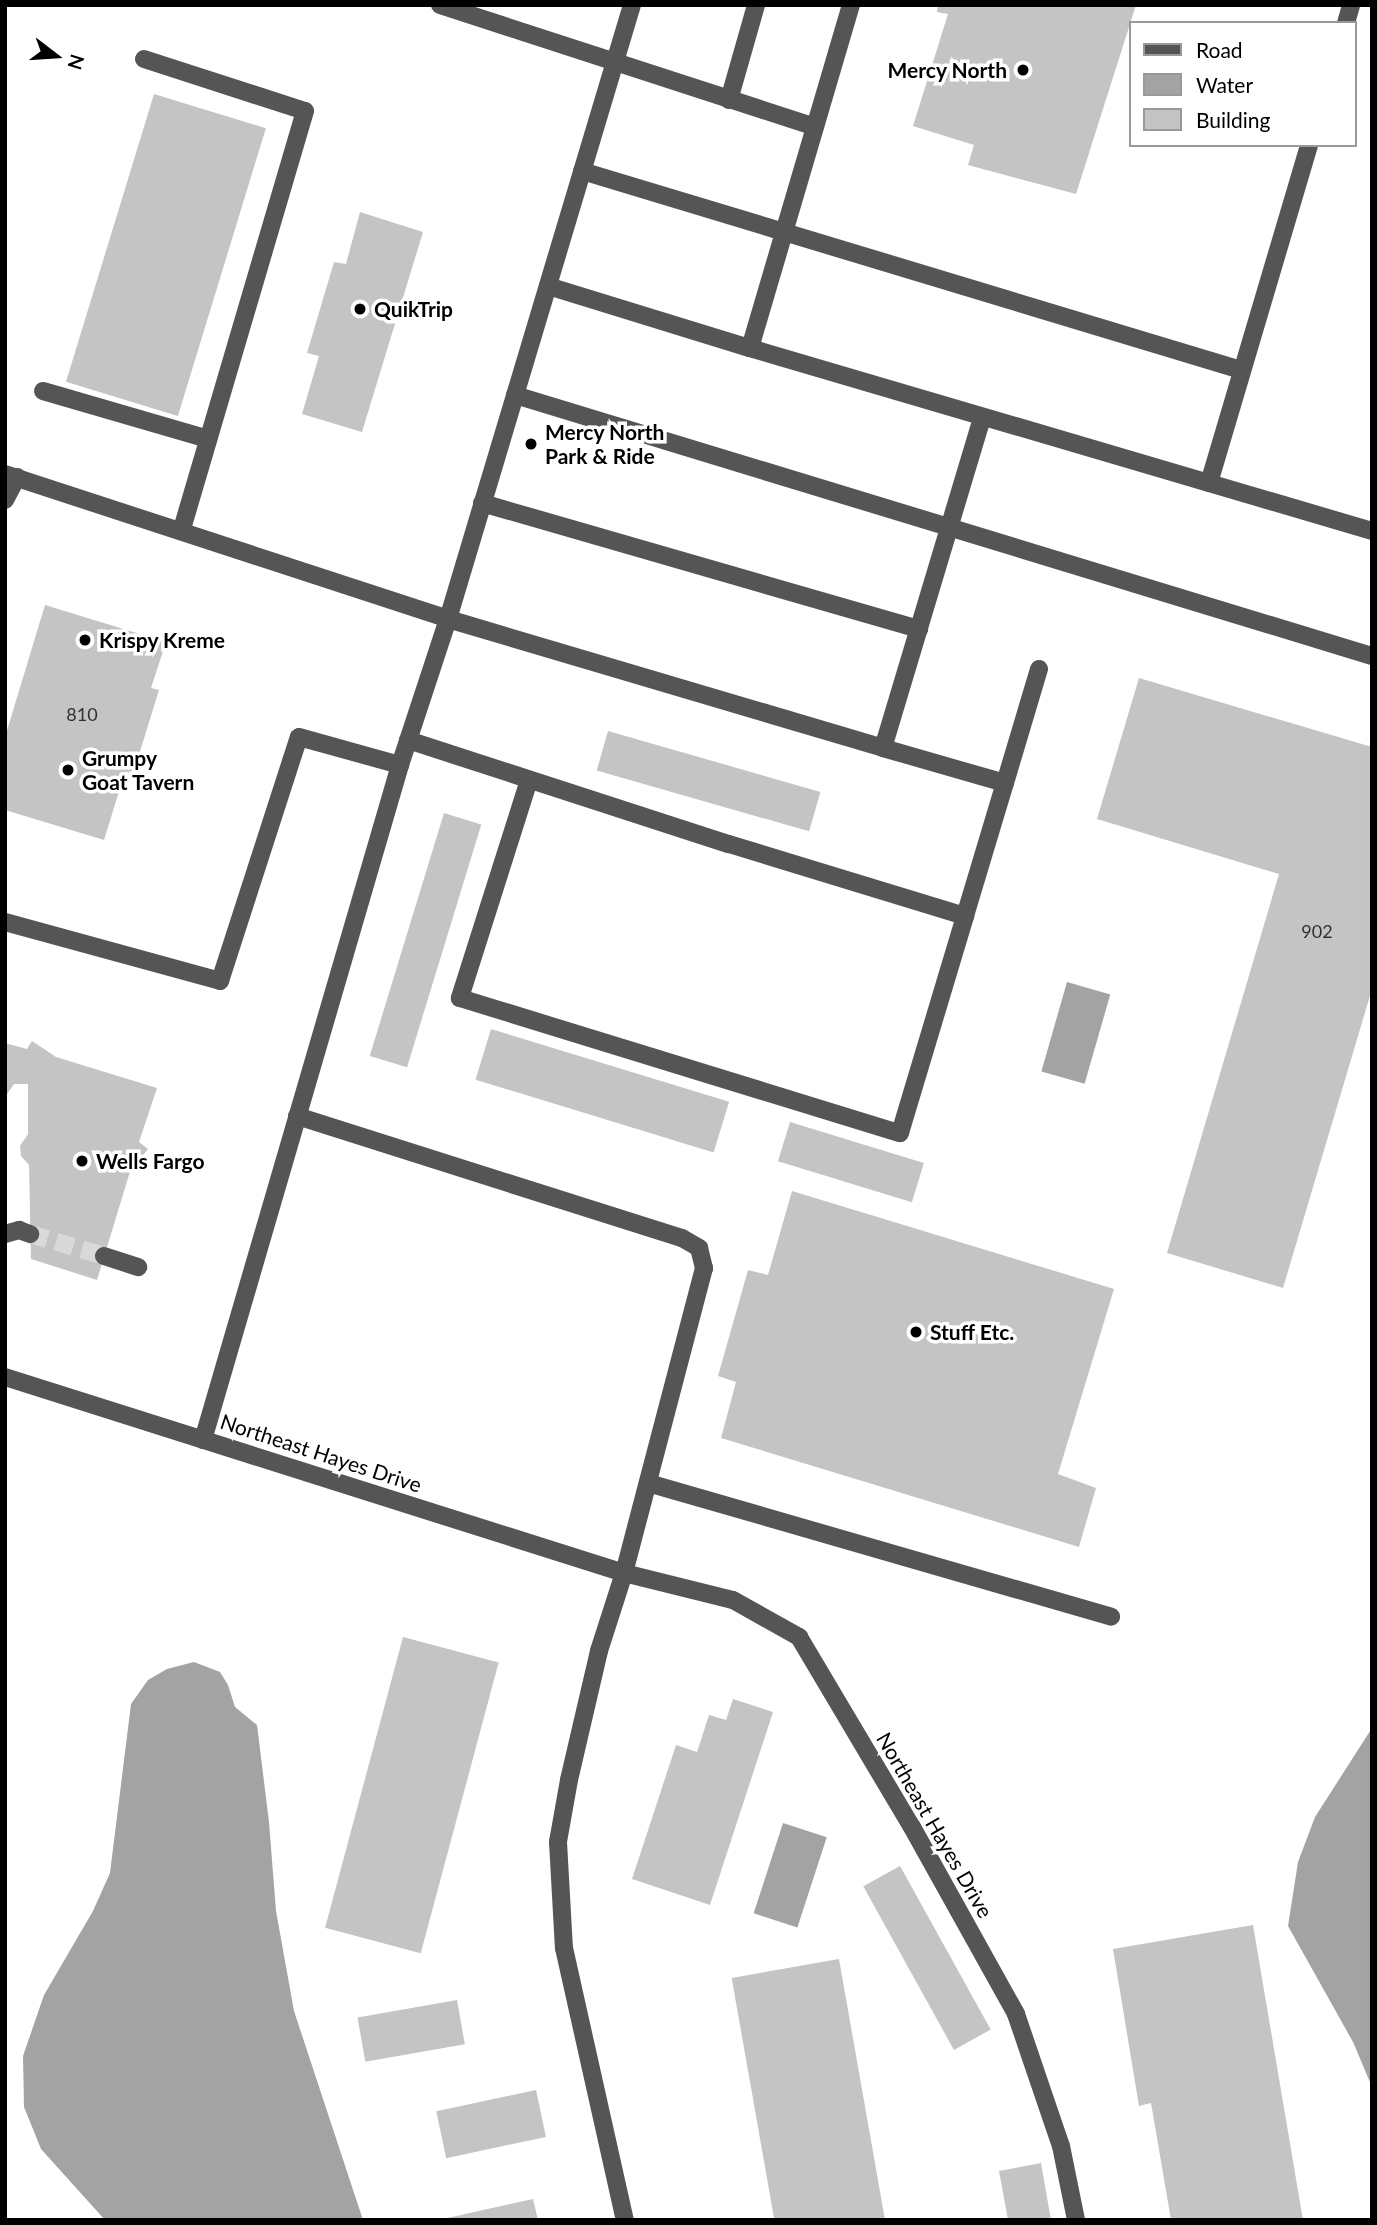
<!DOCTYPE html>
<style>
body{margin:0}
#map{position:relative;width:1377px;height:2225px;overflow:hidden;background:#fff;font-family:Lato,sans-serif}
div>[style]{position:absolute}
.water>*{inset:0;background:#a3a3a3;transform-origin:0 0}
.building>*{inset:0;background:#c4c4c4;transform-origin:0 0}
.minor-tunnel>*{height:18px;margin-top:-9px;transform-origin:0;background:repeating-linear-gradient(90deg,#d9d9d9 0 18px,transparent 0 27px)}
.minor>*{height:18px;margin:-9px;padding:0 9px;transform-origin:9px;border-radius:9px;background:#555}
.dots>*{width:19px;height:19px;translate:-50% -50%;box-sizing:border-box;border:4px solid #fff;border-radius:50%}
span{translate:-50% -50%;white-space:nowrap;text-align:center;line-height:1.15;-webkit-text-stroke:7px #fff;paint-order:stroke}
.number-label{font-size:18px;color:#313131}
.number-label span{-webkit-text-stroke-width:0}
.poi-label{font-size:21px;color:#000;font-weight:700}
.right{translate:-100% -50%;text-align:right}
.left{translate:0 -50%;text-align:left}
.street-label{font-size:21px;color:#000}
.frame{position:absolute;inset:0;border:7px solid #000;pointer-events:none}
.legend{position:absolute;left:1129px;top:21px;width:228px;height:126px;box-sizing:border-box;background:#fff;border:2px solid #999;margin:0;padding:9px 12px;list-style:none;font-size:21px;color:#000}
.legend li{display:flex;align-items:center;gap:14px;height:35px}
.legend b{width:35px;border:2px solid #999}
.north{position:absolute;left:21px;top:21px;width:70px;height:70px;-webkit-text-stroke:5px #fff;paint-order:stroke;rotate:107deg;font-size:19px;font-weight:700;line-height:28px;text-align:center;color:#000}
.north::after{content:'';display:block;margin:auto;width:24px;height:32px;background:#000;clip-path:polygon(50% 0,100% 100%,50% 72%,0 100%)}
</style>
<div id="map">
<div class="water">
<div style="left:1067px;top:982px;width:45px;height:93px;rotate:16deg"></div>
<div style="clip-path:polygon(194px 1662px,220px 1672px,228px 1685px,235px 1707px,257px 1725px,269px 1822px,276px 1911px,294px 2011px,363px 2220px,105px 2220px,41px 2149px,24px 2107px,23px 2056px,44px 1995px,93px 1911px,110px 1873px,131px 1704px,148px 1680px,167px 1669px)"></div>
<div style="clip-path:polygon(1372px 1728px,1372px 2087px,1353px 2042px,1288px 1926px,1298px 1862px,1315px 1817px)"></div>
<div style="left:783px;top:1823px;width:46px;height:95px;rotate:18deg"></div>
</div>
<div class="building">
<div style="clip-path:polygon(938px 5px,1136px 5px,1076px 194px,968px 165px,974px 145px,913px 126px,948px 14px,937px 12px)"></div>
<div style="left:154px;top:94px;width:117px;height:301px;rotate:17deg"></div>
<div style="clip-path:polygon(360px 212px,423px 232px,362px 432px,302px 414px,319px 356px,307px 353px,334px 262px,346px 264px)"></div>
<div style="clip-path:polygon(45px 605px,166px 642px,151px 688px,159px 690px,133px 774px,125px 772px,104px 840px,5px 810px,5px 737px)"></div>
<div style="clip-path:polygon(1139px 678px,1372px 747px,1372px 989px,1283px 1288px,1167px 1253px,1279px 874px,1097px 819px)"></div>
<div style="left:608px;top:731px;width:221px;height:41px;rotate:16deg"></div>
<div style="left:444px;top:813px;width:39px;height:254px;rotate:17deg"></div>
<div style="left:491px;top:1029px;width:249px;height:53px;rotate:17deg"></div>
<div style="clip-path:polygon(32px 1041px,56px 1057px,157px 1088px,139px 1142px,148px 1149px,134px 1167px,132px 1165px,97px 1280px,31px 1259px,29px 1165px,21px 1156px,20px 1146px,28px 1134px,28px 1084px,14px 1084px,5px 1097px,5px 1043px,27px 1049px)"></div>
<div style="left:790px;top:1122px;width:140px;height:41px;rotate:17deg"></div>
<div style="clip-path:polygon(792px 1191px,1114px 1289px,1058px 1474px,1096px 1488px,1079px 1547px,721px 1438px,736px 1382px,718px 1376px,748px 1270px,768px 1275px)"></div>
<div style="left:403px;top:1637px;width:99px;height:301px;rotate:15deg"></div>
<div style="clip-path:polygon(733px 1699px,773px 1712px,710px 1905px,632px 1879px,676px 1745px,697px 1752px,709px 1715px,726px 1720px)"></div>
<div style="left:900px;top:1866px;width:187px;height:42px;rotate:61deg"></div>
<div style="clip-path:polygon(1253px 1925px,1303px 2220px,1171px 2220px,1151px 2103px,1139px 2106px,1113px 1949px)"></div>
<div style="left:839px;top:1959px;width:265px;height:109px;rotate:80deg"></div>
<div style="left:457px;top:2000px;width:45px;height:101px;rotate:80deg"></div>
<div style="left:536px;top:2090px;width:48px;height:102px;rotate:78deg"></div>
<div style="clip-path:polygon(1041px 2163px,1051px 2220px,1008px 2220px,999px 2171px)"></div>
<div style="clip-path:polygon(533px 2199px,538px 2220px,443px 2220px,443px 2219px)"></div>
</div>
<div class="minor-tunnel">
<div style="left:30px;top:1234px;width:77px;rotate:16.6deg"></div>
</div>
<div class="minor">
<div style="left:440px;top:5px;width:394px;rotate:18deg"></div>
<div style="left:1346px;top:23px;width:19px;rotate:-74deg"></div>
<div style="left:144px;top:59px;width:169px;rotate:17.9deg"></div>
<div style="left:305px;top:111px;width:438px;rotate:106.4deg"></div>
<div style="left:729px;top:100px;width:99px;rotate:-74.1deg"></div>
<div style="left:582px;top:171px;width:688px;rotate:16.8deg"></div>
<div style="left:548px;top:286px;width:211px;rotate:17.1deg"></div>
<div style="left:750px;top:348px;width:648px;rotate:16.39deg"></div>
<div style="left:750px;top:348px;width:358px;rotate:-73.6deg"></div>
<div style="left:43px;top:391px;width:172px;rotate:16.2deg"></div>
<div style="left:515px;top:395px;width:896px;rotate:16.94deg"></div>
<div style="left:5px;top:474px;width:466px;rotate:18.1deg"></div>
<div style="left:448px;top:619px;width:454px;rotate:16.5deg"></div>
<div style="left:883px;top:748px;width:345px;rotate:-73.3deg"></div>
<div style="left:1209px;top:483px;width:352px;rotate:-73.5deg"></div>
<div style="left:5px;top:500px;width:26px;rotate:-62deg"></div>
<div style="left:482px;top:503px;width:455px;rotate:16.1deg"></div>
<div style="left:408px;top:740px;width:337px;rotate:18deg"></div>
<div style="left:729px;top:844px;width:247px;rotate:17deg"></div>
<div style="left:965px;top:916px;width:139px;rotate:-73.3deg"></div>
<div style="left:1005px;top:783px;width:127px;rotate:-164deg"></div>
<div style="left:529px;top:780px;width:229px;rotate:107.6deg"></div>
<div style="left:460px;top:998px;width:460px;rotate:17.1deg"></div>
<div style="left:900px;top:1133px;width:227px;rotate:-73.3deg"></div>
<div style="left:1005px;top:783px;width:119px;rotate:-73.4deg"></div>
<div style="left:5px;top:922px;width:223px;rotate:15.3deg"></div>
<div style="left:220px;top:981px;width:256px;rotate:-72.1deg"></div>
<div style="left:299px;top:737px;width:105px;rotate:15.5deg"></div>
<div style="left:297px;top:1116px;width:404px;rotate:17.6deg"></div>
<div style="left:682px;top:1238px;width:20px;rotate:30deg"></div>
<div style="left:699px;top:1248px;width:21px;rotate:76deg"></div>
<div style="left:704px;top:1268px;width:315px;rotate:104.7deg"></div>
<div style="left:624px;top:1573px;width:82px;rotate:107.8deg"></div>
<div style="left:599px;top:1651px;width:132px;rotate:103.1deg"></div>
<div style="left:569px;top:1780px;width:63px;rotate:100.1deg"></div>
<div style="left:558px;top:1842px;width:106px;rotate:86.8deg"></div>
<div style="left:564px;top:1948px;width:279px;rotate:77.4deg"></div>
<div style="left:5px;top:1234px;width:15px;rotate:-16deg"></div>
<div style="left:19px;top:1230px;width:12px;rotate:20deg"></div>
<div style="left:104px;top:1256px;width:36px;rotate:18deg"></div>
<div style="left:5px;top:1377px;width:649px;rotate:17.57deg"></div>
<div style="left:624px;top:1573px;width:112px;rotate:13.9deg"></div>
<div style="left:733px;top:1600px;width:76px;rotate:29.3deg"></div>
<div style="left:799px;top:1637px;width:221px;rotate:59.3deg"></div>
<div style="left:912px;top:1827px;width:214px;rotate:60.9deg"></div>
<div style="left:1016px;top:2014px;width:139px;rotate:71.2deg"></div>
<div style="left:1061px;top:2146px;width:76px;rotate:78.5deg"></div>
<div style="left:203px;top:1440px;width:703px;rotate:-73.73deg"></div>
<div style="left:400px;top:765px;width:154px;rotate:-71.8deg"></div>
<div style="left:448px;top:619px;width:641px;rotate:-73.32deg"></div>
<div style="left:648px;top:1483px;width:482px;rotate:16.1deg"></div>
</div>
<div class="dots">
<div style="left:1023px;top:70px;background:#000"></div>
<div style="left:360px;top:309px;background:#000"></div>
<div style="left:531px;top:444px;background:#000"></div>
<div style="left:85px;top:640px;background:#000"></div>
<div style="left:68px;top:770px;background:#000"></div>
<div style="left:82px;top:1161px;background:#000"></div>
<div style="left:916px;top:1332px;background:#000"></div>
</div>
<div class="number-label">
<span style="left:82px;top:714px">810</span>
<span style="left:1317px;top:931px">902</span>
</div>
<div class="poi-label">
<span class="right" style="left:1007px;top:70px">Mercy North</span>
<span class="left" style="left:374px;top:309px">QuikTrip</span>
<span class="left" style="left:545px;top:444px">Mercy North<br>Park &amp; Ride</span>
<span class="left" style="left:99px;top:640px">Krispy Kreme</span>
<span class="left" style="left:82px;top:770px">Grumpy<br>Goat Tavern</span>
<span class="left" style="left:96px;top:1161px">Wells Fargo</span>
<span class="left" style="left:930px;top:1332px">Stuff Etc.</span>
</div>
<div class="street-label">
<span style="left:321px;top:1453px;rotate:18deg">Northeast Hayes Drive</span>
<span style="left:935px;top:1825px;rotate:60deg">Northeast Hayes Drive</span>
</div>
<div class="frame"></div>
<ul class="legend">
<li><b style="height:9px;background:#555"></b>Road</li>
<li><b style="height:19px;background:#a3a3a3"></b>Water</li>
<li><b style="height:19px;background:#c4c4c4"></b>Building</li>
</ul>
<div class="north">N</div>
</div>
